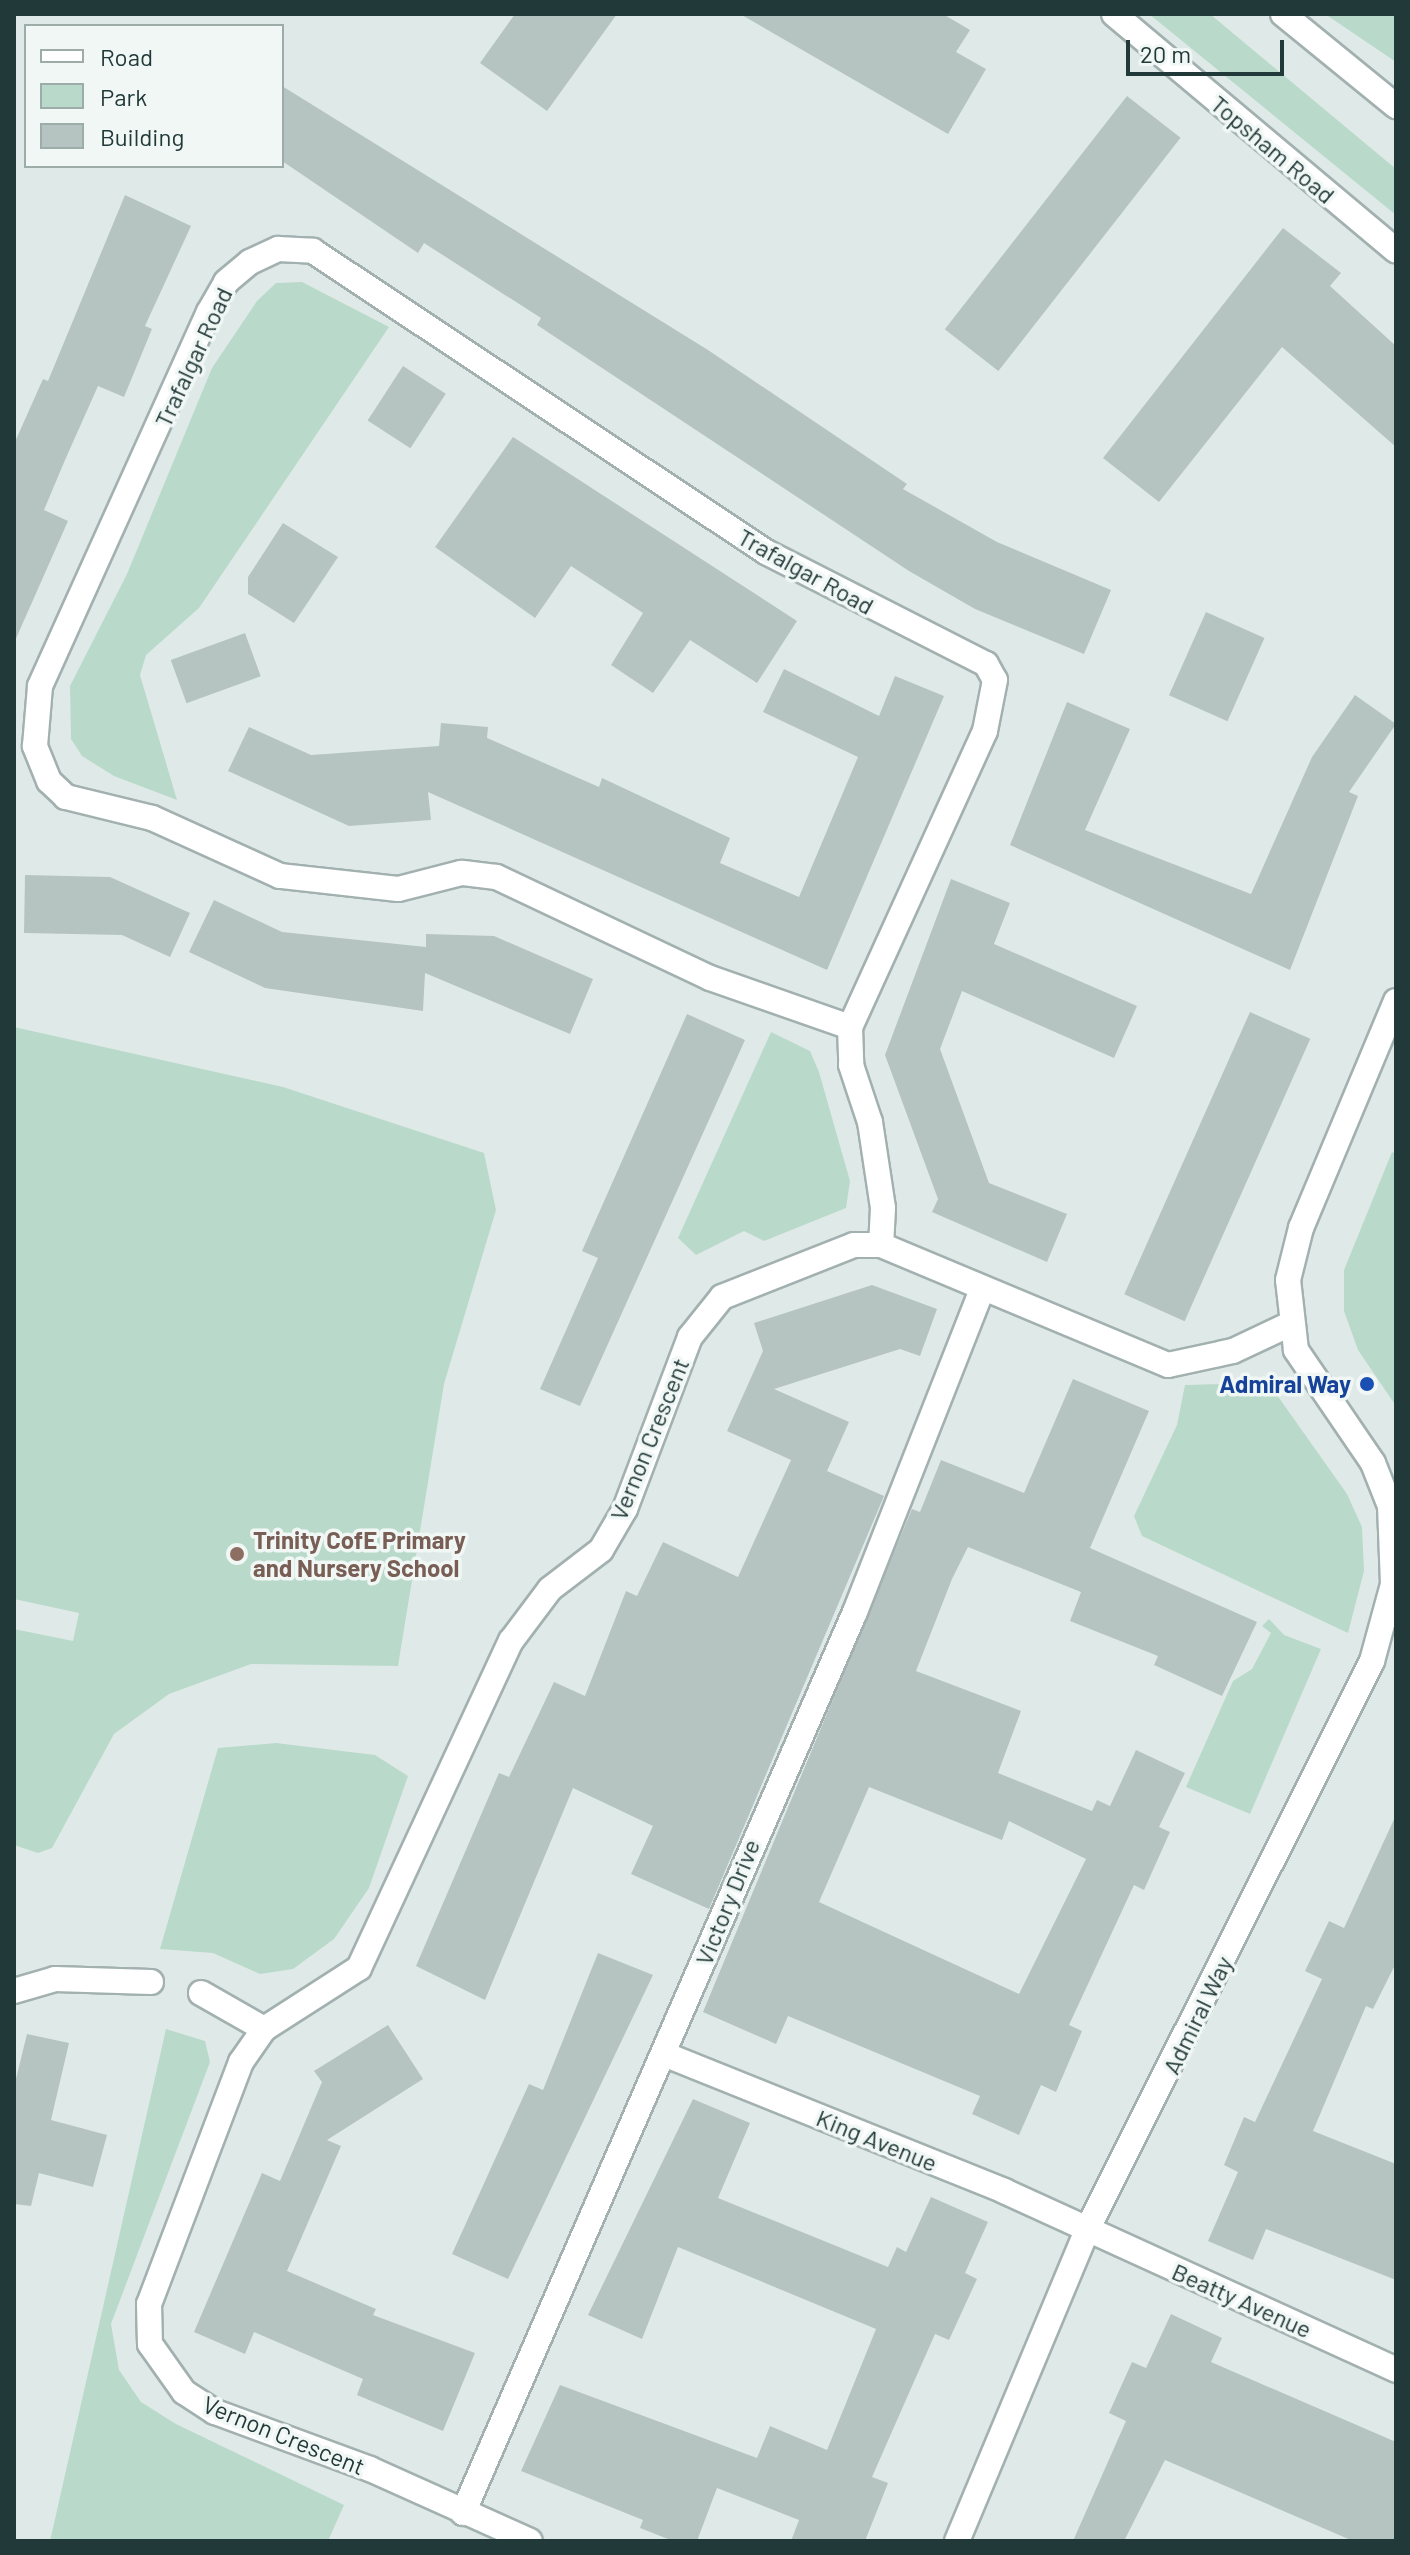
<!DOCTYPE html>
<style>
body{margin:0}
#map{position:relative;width:1410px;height:2555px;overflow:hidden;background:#dfeae8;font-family:Barlow,sans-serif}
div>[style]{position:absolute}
.green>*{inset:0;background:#b9daca}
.building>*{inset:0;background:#b5c4c1;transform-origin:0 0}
.roads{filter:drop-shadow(2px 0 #a2b1b0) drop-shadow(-2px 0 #a2b1b0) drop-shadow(0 2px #a2b1b0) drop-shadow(0 -2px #a2b1b0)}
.minor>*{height:24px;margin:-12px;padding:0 12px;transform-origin:12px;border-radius:12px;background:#fff}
.dots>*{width:22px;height:22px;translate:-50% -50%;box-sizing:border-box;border:4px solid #f0f7f5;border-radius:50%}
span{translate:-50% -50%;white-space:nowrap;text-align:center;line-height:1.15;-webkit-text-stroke:7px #f0f7f5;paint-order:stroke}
.street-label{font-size:24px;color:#213938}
.transit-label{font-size:24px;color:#164399;font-weight:700}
.right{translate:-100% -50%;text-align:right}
.education-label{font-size:24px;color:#785e54;font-weight:700}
.left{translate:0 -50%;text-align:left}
.frame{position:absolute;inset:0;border:16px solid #213938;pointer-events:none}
.legend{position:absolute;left:24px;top:24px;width:260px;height:144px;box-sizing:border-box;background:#f0f7f5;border:2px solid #9daba9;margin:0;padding:10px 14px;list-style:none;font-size:24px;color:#213938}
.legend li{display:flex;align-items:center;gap:16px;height:40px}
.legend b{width:40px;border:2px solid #9daba9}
.scale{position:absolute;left:1126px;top:40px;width:158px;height:36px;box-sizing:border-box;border:4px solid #213938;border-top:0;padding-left:10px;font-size:24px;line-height:28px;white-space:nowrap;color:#213938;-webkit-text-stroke:6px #f0f7f5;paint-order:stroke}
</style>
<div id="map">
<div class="green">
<div style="clip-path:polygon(1149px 14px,1210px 14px,1396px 169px,1396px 215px)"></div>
<div style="clip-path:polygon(1325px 14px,1396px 14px,1396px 62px)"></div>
<div style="clip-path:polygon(302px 282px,389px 327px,199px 608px,146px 655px,140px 675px,177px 800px,114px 776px,82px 756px,71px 739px,70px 686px,127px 574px,212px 368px,257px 301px,276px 283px)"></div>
<div style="clip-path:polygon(14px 1027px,283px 1087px,484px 1153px,496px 1210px,444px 1384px,398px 1666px,251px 1664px,169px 1694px,114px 1734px,52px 1848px,38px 1853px,14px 1845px,14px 1629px,73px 1641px,79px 1613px,14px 1599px)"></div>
<div style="clip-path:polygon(771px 1032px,810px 1051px,819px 1072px,850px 1181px,846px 1208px,764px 1241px,744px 1231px,696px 1255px,678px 1238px)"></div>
<div style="clip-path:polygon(1392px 1152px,1396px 1154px,1396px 1406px,1358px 1350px,1344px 1311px,1344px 1270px)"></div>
<div style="clip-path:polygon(1259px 1383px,1277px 1395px,1347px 1494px,1362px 1527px,1364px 1571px,1348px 1633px,1142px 1536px,1134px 1516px,1177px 1425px,1185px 1385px)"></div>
<div style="clip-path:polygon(1269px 1619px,1284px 1635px,1321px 1649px,1250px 1814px,1186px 1787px,1233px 1681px,1252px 1669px,1271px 1633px,1262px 1626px)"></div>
<div style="clip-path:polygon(276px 1743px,375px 1755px,408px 1776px,369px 1888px,334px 1939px,293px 1969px,260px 1974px,213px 1953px,160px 1949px,218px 1748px)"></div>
<div style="clip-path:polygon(166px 2029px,205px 2041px,210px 2062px,111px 2324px,119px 2370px,141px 2402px,176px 2424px,344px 2505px,328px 2541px,50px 2541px)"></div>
</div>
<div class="building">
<div style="clip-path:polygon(515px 14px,617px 14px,547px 111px,480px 63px)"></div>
<div style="clip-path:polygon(740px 14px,943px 14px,970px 30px,956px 52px,986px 69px,948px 134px)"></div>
<div style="clip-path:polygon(282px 86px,708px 350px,907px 484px,903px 489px,997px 542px,1111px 590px,1084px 654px,975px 609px,909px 571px,537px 325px,541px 318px,424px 243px,418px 253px,282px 161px)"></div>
<div style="left:1127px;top:96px;width:68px;height:296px;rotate:38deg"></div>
<div style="clip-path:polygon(125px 195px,191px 226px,145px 326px,152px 329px,124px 397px,98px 386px,65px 460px,44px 510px,68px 521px,14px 643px,14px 444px,43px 379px,48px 381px)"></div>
<div style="clip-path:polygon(1283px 228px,1341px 273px,1330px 286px,1396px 346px,1396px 447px,1282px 347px,1159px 502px,1103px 458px)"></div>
<div style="left:403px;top:366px;width:51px;height:65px;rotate:33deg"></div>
<div style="clip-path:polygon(513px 437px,797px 621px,757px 683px,690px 640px,653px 693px,611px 665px,643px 613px,571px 566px,535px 618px,435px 547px)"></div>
<div style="clip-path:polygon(283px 523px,338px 557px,294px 623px,248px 594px,248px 577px)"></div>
<div style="left:1206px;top:612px;width:64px;height:91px;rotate:24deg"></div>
<div style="left:245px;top:633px;width:46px;height:79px;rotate:70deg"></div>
<div style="clip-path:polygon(784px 669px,879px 716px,895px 676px,944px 696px,827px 970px,428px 792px,431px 820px,349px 826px,228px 771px,249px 727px,311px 755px,439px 746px,441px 723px,488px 727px,487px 738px,599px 787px,602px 778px,730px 838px,720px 863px,799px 897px,858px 757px,763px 712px)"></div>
<div style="clip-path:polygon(1355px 695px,1396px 724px,1349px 792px,1358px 796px,1290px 970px,1010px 845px,1067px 702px,1130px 729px,1085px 830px,1251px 894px,1312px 757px)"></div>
<div style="clip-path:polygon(25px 875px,110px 877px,190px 913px,170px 957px,122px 935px,24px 933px)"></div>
<div style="clip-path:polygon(951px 879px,1010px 903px,994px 944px,1137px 1006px,1114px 1058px,962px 991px,940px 1049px,989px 1183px,1067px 1214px,1047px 1262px,932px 1212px,938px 1199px,885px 1055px)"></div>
<div style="clip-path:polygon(214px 900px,282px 932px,426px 947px,426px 934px,494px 936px,593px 979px,570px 1034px,425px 973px,423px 1011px,265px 988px,189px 952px)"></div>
<div style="left:1250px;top:1012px;width:66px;height:309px;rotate:24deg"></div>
<div style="clip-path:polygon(687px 1014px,745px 1040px,580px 1406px,540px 1389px,598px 1258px,582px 1251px)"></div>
<div style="clip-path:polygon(872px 1285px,937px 1309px,920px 1356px,900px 1349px,774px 1389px,849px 1422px,827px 1471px,884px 1496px,709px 1909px,631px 1874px,653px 1826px,573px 1788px,485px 2000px,416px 1966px,499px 1773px,509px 1777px,554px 1682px,585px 1696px,626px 1591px,637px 1596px,663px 1542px,738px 1577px,791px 1460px,727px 1431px,763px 1351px,754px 1323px)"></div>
<div style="clip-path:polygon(evenodd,1073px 1379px,1149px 1411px,1090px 1548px,1257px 1622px,1222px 1696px,1154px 1665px,1158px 1656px,1070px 1621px,1081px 1592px,968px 1547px,952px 1579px,916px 1671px,1021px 1711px,998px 1773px,1092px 1811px,1097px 1800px,1110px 1806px,1136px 1750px,1185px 1773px,1159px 1827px,1170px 1832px,1144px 1890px,1134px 1885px,1069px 2025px,1082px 2031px,1056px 2092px,1041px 2085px,1019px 2135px,972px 2114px,980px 2096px,788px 2016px,776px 2044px,703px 2012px,912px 1509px,920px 1512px,941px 1460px,1024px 1493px,1073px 1379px,869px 1787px,1002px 1840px,1009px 1821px,1086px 1859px,1019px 1994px,819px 1902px,869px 1787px)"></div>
<div style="clip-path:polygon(1396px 1815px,1396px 1963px,1373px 2009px,1366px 2006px,1313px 2131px,1396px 2164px,1396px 2280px,1266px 2229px,1253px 2260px,1208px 2241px,1238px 2172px,1224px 2165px,1244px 2117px,1255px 2122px,1322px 1979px,1305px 1971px,1329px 1921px,1344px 1928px)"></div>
<div style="clip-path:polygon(598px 1953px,653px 1975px,508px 2279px,452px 2254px,529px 2084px,543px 2090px)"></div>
<div style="clip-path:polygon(388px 2025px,423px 2079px,327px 2140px,341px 2146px,287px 2271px,376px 2309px,373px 2315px,475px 2353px,443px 2431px,357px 2395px,363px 2379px,254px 2332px,245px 2354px,194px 2332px,262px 2173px,280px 2181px,322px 2082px,314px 2071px)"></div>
<div style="clip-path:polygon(27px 2034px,69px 2043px,51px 2120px,107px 2135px,93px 2187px,39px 2173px,31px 2206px,14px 2204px,14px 2087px)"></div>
<div style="clip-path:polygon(693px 2099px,750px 2123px,718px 2198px,888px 2267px,897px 2247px,906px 2252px,931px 2197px,988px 2222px,965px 2273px,977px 2279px,949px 2340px,935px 2334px,872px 2477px,888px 2483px,865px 2541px,791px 2541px,799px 2520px,717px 2488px,697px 2541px,673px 2541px,640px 2528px,643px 2520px,521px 2471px,560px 2385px,757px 2458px,770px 2426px,827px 2450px,876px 2329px,678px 2247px,642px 2339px,588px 2315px)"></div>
<div style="clip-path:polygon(1171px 2314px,1222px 2338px,1211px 2362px,1396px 2442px,1396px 2541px,1353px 2541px,1165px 2460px,1124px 2541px,1073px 2541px,1126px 2421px,1109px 2413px,1132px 2362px,1146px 2368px)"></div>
</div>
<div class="roads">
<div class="minor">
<div style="left:1114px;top:14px;width:368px;rotate:40deg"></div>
<div style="left:1283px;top:14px;width:146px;rotate:39.2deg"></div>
<div style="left:850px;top:1027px;width:148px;rotate:-160.7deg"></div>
<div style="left:710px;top:978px;width:237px;rotate:-154.7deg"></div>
<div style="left:496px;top:877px;width:35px;rotate:-173deg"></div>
<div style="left:461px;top:873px;width:65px;rotate:165.7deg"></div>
<div style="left:398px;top:889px;width:119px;rotate:-173.7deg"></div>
<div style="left:280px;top:876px;width:141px;rotate:-155.6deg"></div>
<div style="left:152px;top:818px;width:89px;rotate:-166.3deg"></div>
<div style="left:66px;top:797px;width:23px;rotate:-137deg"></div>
<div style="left:49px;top:781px;width:38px;rotate:-112deg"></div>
<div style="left:35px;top:746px;width:60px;rotate:-85.2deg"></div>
<div style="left:40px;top:686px;width:410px;rotate:-65.7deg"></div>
<div style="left:209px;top:312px;width:34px;rotate:-60deg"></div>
<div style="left:226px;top:282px;width:31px;rotate:-40deg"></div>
<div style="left:250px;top:262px;width:31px;rotate:-25deg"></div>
<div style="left:278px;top:249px;width:35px;rotate:3deg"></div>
<div style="left:313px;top:251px;width:544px;rotate:33.6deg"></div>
<div style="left:766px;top:552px;width:247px;rotate:27deg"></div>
<div style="left:986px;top:664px;width:18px;rotate:61deg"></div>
<div style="left:995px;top:680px;width:52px;rotate:101.1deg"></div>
<div style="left:985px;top:731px;width:325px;rotate:114.5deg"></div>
<div style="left:850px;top:1027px;width:38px;rotate:88deg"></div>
<div style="left:851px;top:1065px;width:60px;rotate:71.6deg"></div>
<div style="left:870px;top:1122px;width:87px;rotate:81.4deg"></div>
<div style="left:883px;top:1208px;width:37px;rotate:93deg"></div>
<div style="left:14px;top:1991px;width:43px;rotate:-16.3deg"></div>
<div style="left:55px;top:1979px;width:96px;rotate:1.8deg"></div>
<div style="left:201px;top:1993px;width:73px;rotate:29.7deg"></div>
<div style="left:264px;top:2029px;width:113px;rotate:-32.7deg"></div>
<div style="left:359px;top:1968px;width:361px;rotate:-65.1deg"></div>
<div style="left:511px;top:1641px;width:65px;rotate:-53.1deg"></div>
<div style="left:550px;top:1589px;width:64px;rotate:-37.4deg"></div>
<div style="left:601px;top:1550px;width:48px;rotate:-59.7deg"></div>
<div style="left:625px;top:1509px;width:184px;rotate:-69.3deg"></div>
<div style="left:690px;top:1337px;width:51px;rotate:-51.3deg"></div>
<div style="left:722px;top:1297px;width:142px;rotate:-21.5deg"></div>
<div style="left:854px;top:1245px;width:27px"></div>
<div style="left:881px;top:1245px;width:311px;rotate:22.7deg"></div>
<div style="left:1168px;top:1365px;width:66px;rotate:-12.2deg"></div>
<div style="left:1233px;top:1351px;width:63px;rotate:-25.3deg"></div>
<div style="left:264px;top:2029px;width:40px;rotate:124.9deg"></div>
<div style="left:241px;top:2062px;width:259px;rotate:110.8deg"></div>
<div style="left:149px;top:2304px;width:40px;rotate:88.6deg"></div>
<div style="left:150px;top:2344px;width:59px;rotate:54.7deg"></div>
<div style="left:184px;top:2392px;width:37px;rotate:33deg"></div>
<div style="left:215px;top:2412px;width:165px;rotate:20.2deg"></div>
<div style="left:370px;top:2469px;width:175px;rotate:24.2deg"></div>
<div style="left:664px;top:2054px;width:367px;rotate:21.9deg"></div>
<div style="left:1004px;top:2191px;width:431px;rotate:24.5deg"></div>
<div style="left:463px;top:2513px;width:983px;rotate:-66.49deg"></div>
<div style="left:855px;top:1612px;width:347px;rotate:-68.5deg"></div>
<div style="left:957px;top:2541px;width:337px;rotate:-67.3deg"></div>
<div style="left:1087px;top:2230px;width:636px;rotate:-63.39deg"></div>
<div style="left:1372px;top:1661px;width:80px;rotate:-74.7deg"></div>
<div style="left:1393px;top:1584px;width:78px;rotate:-92.2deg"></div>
<div style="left:1390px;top:1506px;width:46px;rotate:-111.6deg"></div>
<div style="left:1373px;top:1463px;width:137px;rotate:-124.3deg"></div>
<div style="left:1296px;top:1350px;width:70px;rotate:-96.5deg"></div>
<div style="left:1288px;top:1280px;width:54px;rotate:-76deg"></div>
<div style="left:1301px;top:1228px;width:246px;rotate:-67.3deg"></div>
</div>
</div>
<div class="dots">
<div style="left:1367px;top:1384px;background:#1a4fb4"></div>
<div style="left:237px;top:1554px;background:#8d6e63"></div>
</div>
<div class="street-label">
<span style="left:1273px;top:149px;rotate:40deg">Topsham Road</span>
<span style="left:193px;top:357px;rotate:-65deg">Trafalgar Road</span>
<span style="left:806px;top:571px;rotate:29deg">Trafalgar Road</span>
<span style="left:649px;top:1439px;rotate:-68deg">Vernon Crescent</span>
<span style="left:727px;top:1902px;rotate:-68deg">Victory Drive</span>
<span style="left:1197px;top:2015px;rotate:-64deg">Admiral Way</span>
<span style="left:877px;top:2140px;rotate:22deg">King Avenue</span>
<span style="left:1242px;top:2300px;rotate:24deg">Beatty Avenue</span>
<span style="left:284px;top:2435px;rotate:22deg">Vernon Crescent</span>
</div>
<div class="transit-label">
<span class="right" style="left:1351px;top:1384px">Admiral Way</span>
</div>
<div class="education-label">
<span class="left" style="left:253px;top:1554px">Trinity CofE Primary<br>and Nursery School</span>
</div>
<div class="frame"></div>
<ul class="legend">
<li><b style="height:10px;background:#fff"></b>Road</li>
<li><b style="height:22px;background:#b9daca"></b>Park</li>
<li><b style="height:22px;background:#b5c4c1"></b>Building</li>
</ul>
<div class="scale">20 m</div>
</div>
